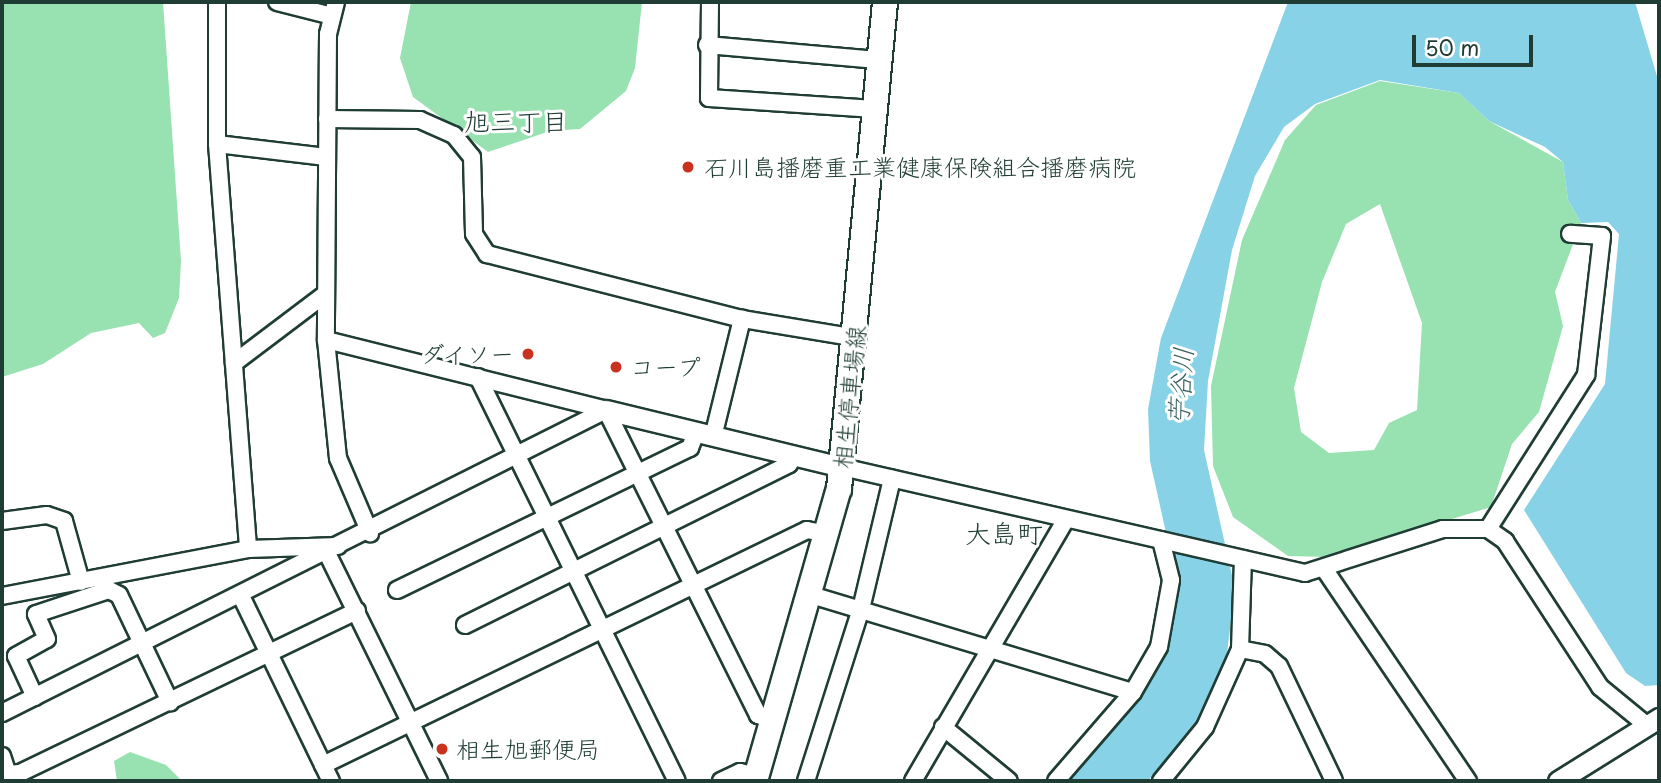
<!DOCTYPE html>
<meta charset="utf-8">
<style>
body{margin:0}
#map{position:relative;width:1661px;height:783px;overflow:hidden;background:#fff;font-family:"Playpen Sans","Klee One",sans-serif}
div>[style]{position:absolute}
.green>*{inset:0;background:#98e1b0}
.water>*{inset:0;background:#87d2e7}
.roads{filter:drop-shadow(2px 0 #1f3d34) drop-shadow(-2px 0 #1f3d34) drop-shadow(0 2px #1f3d34) drop-shadow(0 -2px #1f3d34)}
.minor>*{height:16px;margin:-8px;padding:0 8px;transform-origin:8px;border-radius:8px;background:#fff}
.tertiary>*{height:19px;margin:-9.5px;padding:0 9.5px;transform-origin:9.5px;border-radius:9.5px;background:#fff}
.primary>*{height:24px;margin:-12px;padding:0 12px;transform-origin:12px;border-radius:12px;background:#fff}
.dots>*{width:19px;height:19px;translate:-50% -50%;box-sizing:border-box;border:4px solid #fff;border-radius:50%}
span{translate:-50% -50%;white-space:nowrap;text-align:center;line-height:1.15;-webkit-text-stroke:6px #fff;paint-order:stroke}
.poi-label{font-size:24px;color:#1f3d34}
.left{translate:0 -50%;text-align:left}
.right{translate:-100% -50%;text-align:right}
.street-label{font-size:24px;color:#1f3d34}
.neighbourhood-label{font-size:26px;color:#1f3d34}
.water-label{font-size:26px;color:#396261;font-style:italic}
.frame{position:absolute;inset:0;border:4px solid #1f3d34;pointer-events:none}
.scale{position:absolute;left:1412px;top:35px;width:121px;height:32px;box-sizing:border-box;border:4px solid #1f3d34;border-top:0;padding-left:9px;font-size:21px;line-height:24px;white-space:nowrap;color:#1f3d34;-webkit-text-stroke:5px #fff;paint-order:stroke}
</style>
<div id="map">
<div class="green">
<div style="clip-path:polygon(2px 2px,163px 2px,181px 261px,179px 298px,165px 333px,153px 338px,139px 323px,91px 333px,43px 364px,2px 377px)"></div>
<div style="clip-path:polygon(411px 2px,642px 2px,635px 68px,626px 91px,580px 129px,550px 131px,488px 152px,413px 97px,400px 58px)"></div>
<div style="clip-path:polygon(evenodd,1380px 81px,1459px 93px,1489px 121px,1563px 162px,1568px 200px,1581px 223px,1555px 292px,1563px 326px,1539px 412px,1512px 444px,1491px 507px,1328px 557px,1288px 556px,1233px 517px,1213px 466px,1211px 386px,1242px 240px,1285px 140px,1316px 105px,1380px 81px,1380px 204px,1422px 323px,1417px 410px,1389px 423px,1374px 450px,1329px 453px,1301px 432px,1294px 388px,1322px 282px,1346px 224px,1380px 204px)"></div>
<div style="clip-path:polygon(130px 752px,166px 765px,182px 781px,117px 781px,114px 761px)"></div>
</div>
<div class="water">
<div style="clip-path:polygon(1288px 2px,1635px 2px,1659px 83px,1659px 685px,1645px 686px,1626px 673px,1524px 510px,1605px 384px,1619px 234px,1608px 222px,1581px 223px,1568px 200px,1563px 162px,1545px 147px,1489px 121px,1459px 93px,1380px 80px,1315px 104px,1284px 127px,1255px 176px,1232px 250px,1208px 381px,1204px 450px,1235px 589px,1226px 661px,1202px 714px,1148px 781px,1066px 781px,1149px 682px,1168px 641px,1175px 573px,1150px 461px,1148px 409px,1161px 338px)"></div>
</div>
<div class="roads">
<div class="minor">
<div style="left:217px;top:2px;width:142px;rotate:90deg"></div>
<div style="left:217px;top:144px;width:406px;rotate:85.6deg"></div>
<div style="left:277px;top:2px;width:57px;rotate:14.3deg"></div>
<div style="left:336px;top:2px;width:33px;rotate:104deg"></div>
<div style="left:328px;top:34px;width:306px;rotate:90.4deg"></div>
<div style="left:326px;top:340px;width:119px;rotate:84.2deg"></div>
<div style="left:338px;top:458px;width:82px;rotate:66.9deg"></div>
<div style="left:710px;top:2px;width:96px;rotate:90.6deg"></div>
<div style="left:709px;top:98px;width:166px;rotate:3.8deg"></div>
<div style="left:707px;top:45px;width:174px;rotate:5deg"></div>
<div style="left:327px;top:119px;width:93px;rotate:0.6deg"></div>
<div style="left:420px;top:120px;width:37px;rotate:24deg"></div>
<div style="left:454px;top:135px;width:28px;rotate:51deg"></div>
<div style="left:472px;top:157px;width:77px;rotate:88.5deg"></div>
<div style="left:474px;top:234px;width:24px;rotate:57deg"></div>
<div style="left:487px;top:254px;width:263px;rotate:14.3deg"></div>
<div style="left:742px;top:319px;width:117px;rotate:9.4deg"></div>
<div style="left:217px;top:144px;width:110px;rotate:6.8deg"></div>
<div style="left:326px;top:340px;width:289px;rotate:14deg"></div>
<div style="left:606px;top:410px;width:341px;rotate:63.5deg"></div>
<div style="left:758px;top:715px;width:16px;rotate:18deg"></div>
<div style="left:234px;top:363px;width:113px;rotate:-37.1deg"></div>
<div style="left:478px;top:377px;width:450px;rotate:63.8deg"></div>
<div style="left:713px;top:437px;width:122px;rotate:-76.2deg"></div>
<div style="left:842px;top:467px;width:475px;rotate:12.9deg"></div>
<div style="left:1305px;top:573px;width:145px;rotate:-17.7deg"></div>
<div style="left:1443px;top:529px;width:45px"></div>
<div style="left:1488px;top:529px;width:21px;rotate:35deg"></div>
<div style="left:1505px;top:541px;width:174px;rotate:56.9deg"></div>
<div style="left:1600px;top:687px;width:57px;rotate:39.3deg"></div>
<div style="left:2px;top:521px;width:45px;rotate:-7.6deg"></div>
<div style="left:47px;top:515px;width:18px;rotate:19deg"></div>
<div style="left:64px;top:521px;width:63px;rotate:74.4deg"></div>
<div style="left:1488px;top:529px;width:183px;rotate:-57.5deg"></div>
<div style="left:1586px;top:375px;width:140px;rotate:-83.4deg"></div>
<div style="left:1602px;top:236px;width:32px;rotate:-176deg"></div>
<div style="left:328px;top:555px;width:252px;rotate:63.8deg"></div>
<div style="left:1325px;top:570px;width:255px;rotate:55.9deg"></div>
<div style="left:397px;top:590px;width:326px;rotate:-25.9deg"></div>
<div style="left:690px;top:448px;width:17px;rotate:-69deg"></div>
<div style="left:811px;top:595px;width:336px;rotate:16.8deg"></div>
<div style="left:2px;top:596px;width:250px;rotate:-10.8deg"></div>
<div style="left:248px;top:549px;width:90px;rotate:-1.9deg"></div>
<div style="left:241px;top:596px;width:206px;rotate:64.1deg"></div>
<div style="left:465px;top:625px;width:362px;rotate:-26.4deg"></div>
<div style="left:789px;top:464px;width:10px;rotate:-66deg"></div>
<div style="left:1240px;top:649px;width:25px;rotate:11deg"></div>
<div style="left:1265px;top:654px;width:18px;rotate:41deg"></div>
<div style="left:1279px;top:666px;width:127px;rotate:64.4deg"></div>
<div style="left:35px;top:697px;width:45px;rotate:-114.9deg"></div>
<div style="left:16px;top:656px;width:35px;rotate:-29deg"></div>
<div style="left:47px;top:639px;width:27px;rotate:-114deg"></div>
<div style="left:36px;top:614px;width:77px;rotate:-18.2deg"></div>
<div style="left:109px;top:590px;width:11px;rotate:27deg"></div>
<div style="left:119px;top:595px;width:119px;rotate:64.5deg"></div>
<div style="left:2px;top:713px;width:676px;rotate:-26.64deg"></div>
<div style="left:943px;top:727px;width:85px;rotate:39.3deg"></div>
<div style="left:2px;top:756px;width:19px;rotate:72deg"></div>
<div style="left:8px;top:774px;width:12px;rotate:-5deg"></div>
<div style="left:20px;top:773px;width:374px;rotate:-25.7deg"></div>
<div style="left:323px;top:765px;width:538px;rotate:-25.9deg"></div>
<div style="left:807px;top:530px;width:21px;rotate:11deg"></div>
<div style="left:721px;top:781px;width:21px;rotate:-25deg"></div>
<div style="left:740px;top:772px;width:16px;rotate:14deg"></div>
<div style="left:806px;top:781px;width:181px;rotate:-72.3deg"></div>
<div style="left:861px;top:609px;width:134px;rotate:-76.6deg"></div>
<div style="left:913px;top:781px;width:303px;rotate:-59.7deg"></div>
<div style="left:1056px;top:781px;width:118px;rotate:-49.1deg"></div>
<div style="left:1133px;top:692px;width:52px;rotate:-60deg"></div>
<div style="left:1159px;top:647px;width:68px;rotate:-79.8deg"></div>
<div style="left:1171px;top:580px;width:41px;rotate:-104deg"></div>
<div style="left:1161px;top:781px;width:70px;rotate:-50.8deg"></div>
<div style="left:1205px;top:727px;width:85px;rotate:-65.8deg"></div>
<div style="left:1240px;top:649px;width:90px;rotate:-88.1deg"></div>
</div>
<div class="tertiary">
<div style="left:606px;top:410px;width:243px;rotate:13.6deg"></div>
<div style="left:1558px;top:781px;width:119px;rotate:-32deg"></div>
</div>
<div class="primary">
<div style="left:755px;top:781px;width:304px;rotate:-74deg"></div>
<div style="left:839px;top:489px;width:489px;rotate:-84.6deg"></div>
</div>
</div>
<div class="dots">
<div style="left:688px;top:167px;background:#c8321e"></div>
<div style="left:528px;top:354px;background:#c8321e"></div>
<div style="left:616px;top:367px;background:#c8321e"></div>
<div style="left:442px;top:749px;background:#c8321e"></div>
</div>
<div class="poi-label">
<span class="left" style="left:704px;top:167px">石川島播磨重工業健康保険組合播磨病院</span>
<span class="right" style="left:514px;top:354px">ダイソー</span>
<span class="left" style="left:630px;top:367px">コープ</span>
<span class="left" style="left:456px;top:749px">相生旭郵便局</span>
</div>
<div class="street-label">
<span style="left:849px;top:397px;rotate:-84deg">相生停車場線</span>
</div>
<div class="neighbourhood-label">
<span style="left:516px;top:121px">旭三丁目</span>
<span style="left:1004px;top:533px">大島町</span>
</div>
<div class="water-label">
<span style="left:1180px;top:386px;rotate:-86deg">苧谷川</span>
</div>
<div class="frame"></div>
<div class="scale">50 m</div>
</div>
